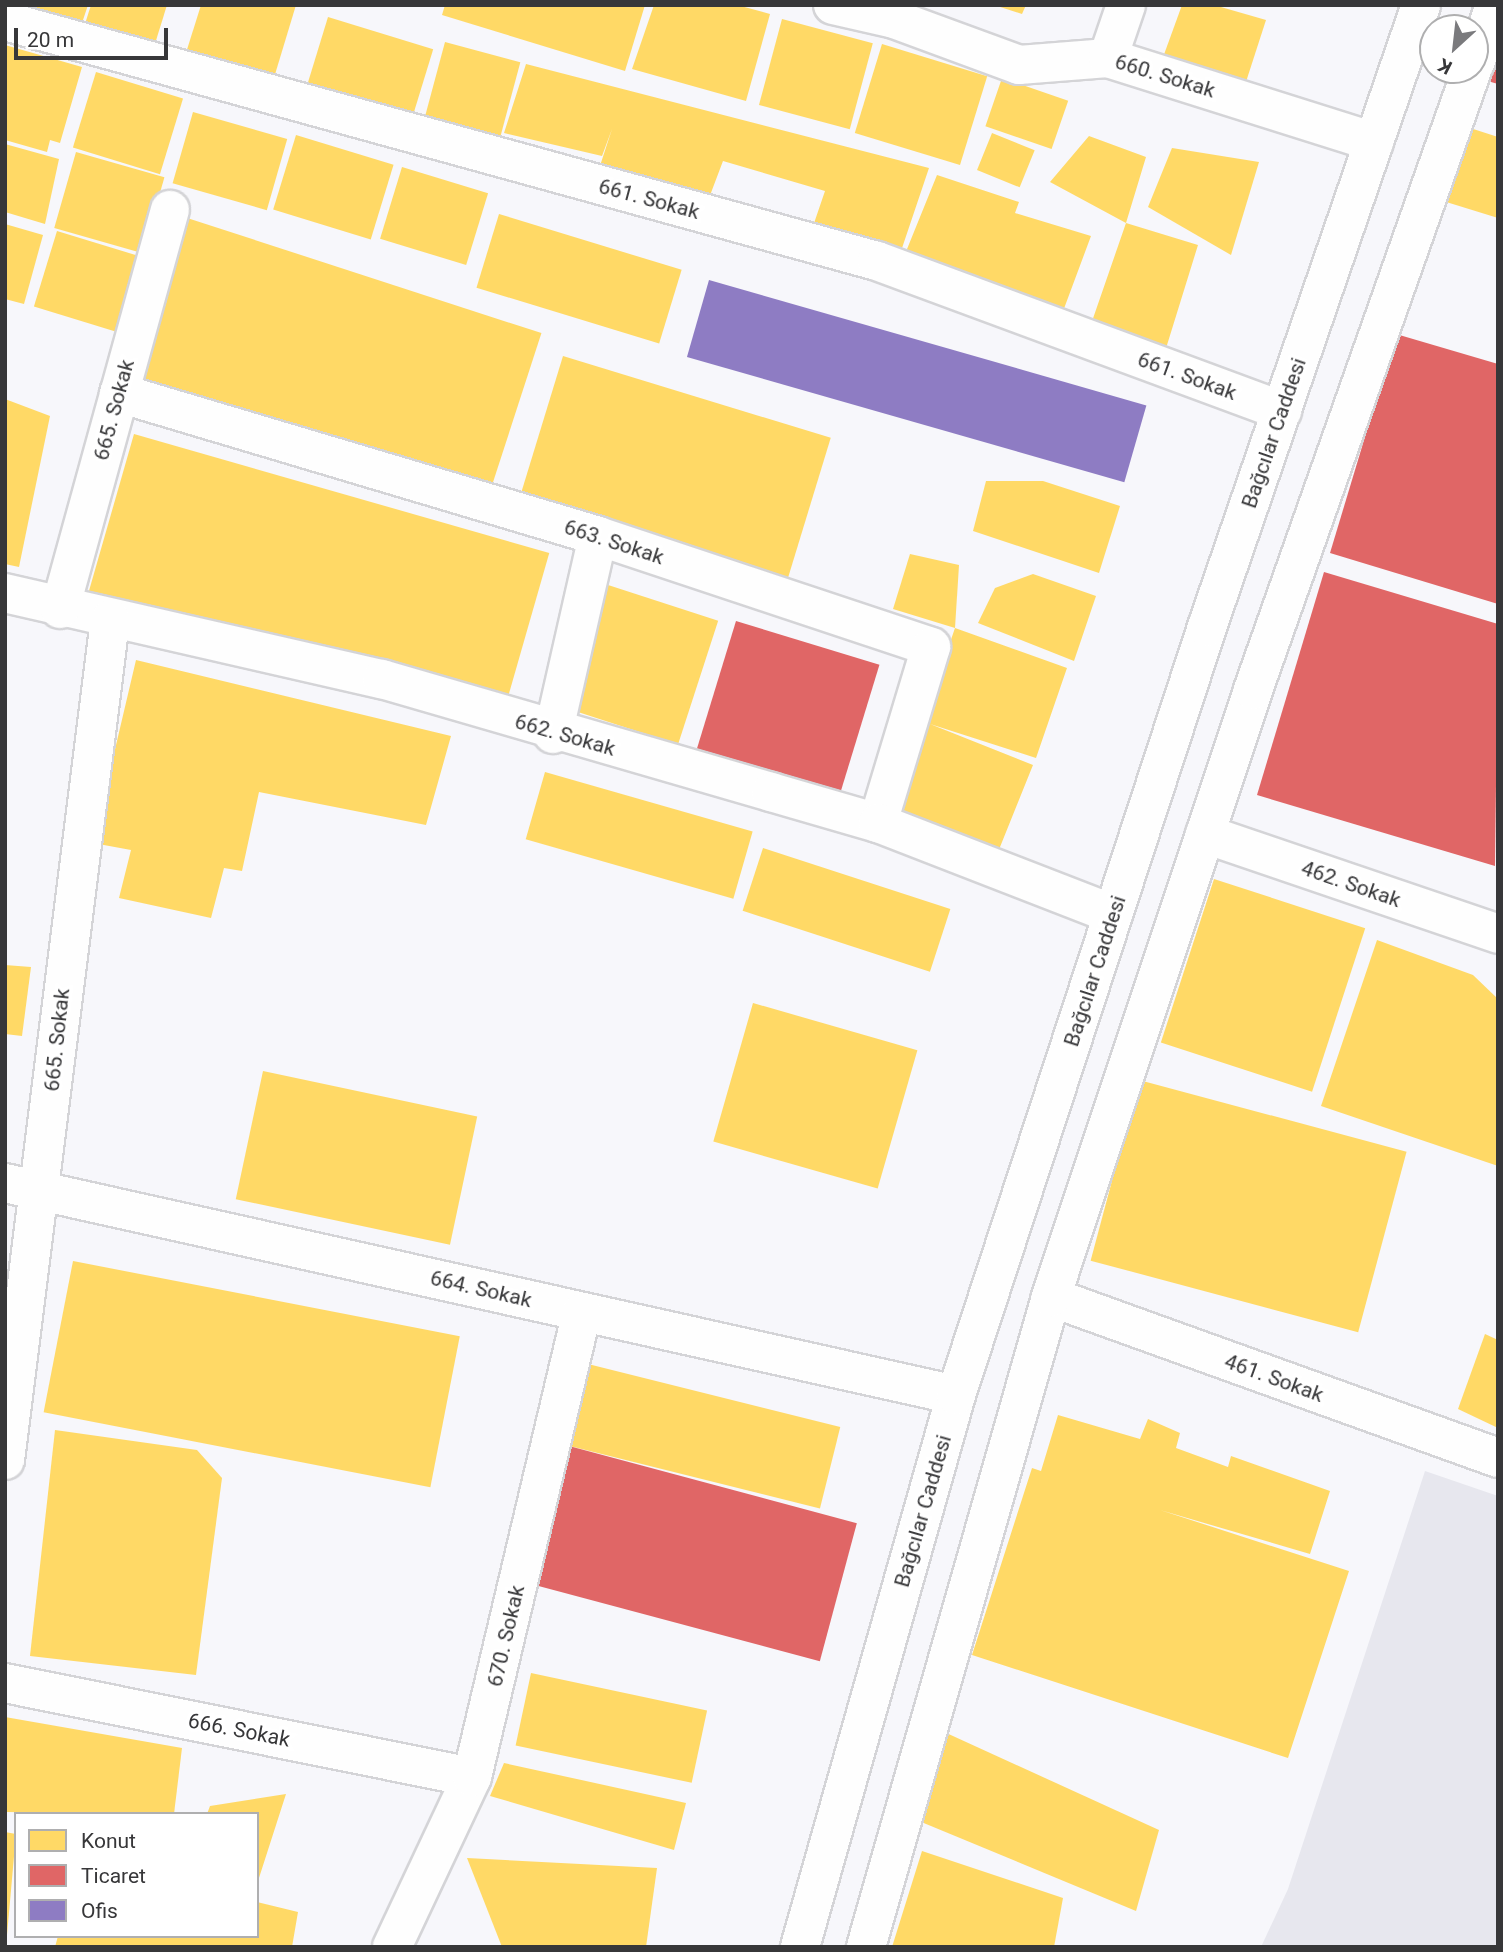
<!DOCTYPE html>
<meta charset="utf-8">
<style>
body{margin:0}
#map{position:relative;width:1503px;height:1952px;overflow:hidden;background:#f7f7fb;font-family:Roboto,sans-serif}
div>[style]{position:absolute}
.built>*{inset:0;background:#e7e7ee}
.homes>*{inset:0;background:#ffd966;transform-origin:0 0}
.shops>*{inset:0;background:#e06666;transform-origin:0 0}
.offices>*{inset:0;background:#8e7cc3;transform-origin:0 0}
.roads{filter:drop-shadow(2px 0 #d4d4d7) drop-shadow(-2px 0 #d4d4d7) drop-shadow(0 2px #d4d4d7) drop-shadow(0 -2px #d4d4d7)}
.minor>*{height:38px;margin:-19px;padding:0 19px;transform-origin:19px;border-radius:19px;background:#fefefe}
.major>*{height:38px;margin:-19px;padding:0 19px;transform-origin:19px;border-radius:19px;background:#fefefe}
span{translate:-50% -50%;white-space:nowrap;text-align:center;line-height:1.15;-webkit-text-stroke:7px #fff;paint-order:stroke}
.street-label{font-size:21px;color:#373739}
.frame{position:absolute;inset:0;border:7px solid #373739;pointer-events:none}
.legend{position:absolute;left:14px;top:1812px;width:245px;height:126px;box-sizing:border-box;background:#fff;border:2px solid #afafb0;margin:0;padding:9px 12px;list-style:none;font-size:21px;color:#373739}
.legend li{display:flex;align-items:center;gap:14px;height:35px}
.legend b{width:35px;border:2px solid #afafb0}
.north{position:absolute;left:1419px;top:14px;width:70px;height:70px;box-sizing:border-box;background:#fff;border:2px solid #afafb0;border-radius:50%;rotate:207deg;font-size:19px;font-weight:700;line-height:28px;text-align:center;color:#373739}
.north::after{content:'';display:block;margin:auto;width:24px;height:32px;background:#7a7a7d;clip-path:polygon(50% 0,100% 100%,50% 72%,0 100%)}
.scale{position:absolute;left:14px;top:28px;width:154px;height:32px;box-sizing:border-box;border:4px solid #373739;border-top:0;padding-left:9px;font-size:21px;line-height:24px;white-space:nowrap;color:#373739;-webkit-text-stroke:5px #fff;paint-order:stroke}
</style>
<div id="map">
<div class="built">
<div style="clip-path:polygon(1425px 1471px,1498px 1496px,1498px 1947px,1261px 1947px,1288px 1889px)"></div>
</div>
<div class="homes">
<div style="clip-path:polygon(15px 5px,88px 5px,81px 26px)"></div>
<div style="clip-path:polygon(91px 5px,167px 5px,154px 47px,84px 27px)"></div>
<div style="clip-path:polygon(201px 5px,296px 5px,273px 81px,185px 56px)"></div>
<div style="clip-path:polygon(445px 5px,645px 5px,625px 71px,442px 15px)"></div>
<div style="clip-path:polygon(654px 5px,737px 5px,770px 14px,746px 101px,632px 69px)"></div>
<div style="clip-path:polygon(994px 5px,1026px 5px,1022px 14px)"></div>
<div style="clip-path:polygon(1182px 5px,1214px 5px,1266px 20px,1244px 88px,1162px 60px)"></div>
<div style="left:328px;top:17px;width:110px;height:79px;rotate:17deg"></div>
<div style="left:782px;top:19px;width:94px;height:89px;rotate:15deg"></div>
<div style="left:445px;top:42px;width:78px;height:86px;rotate:15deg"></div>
<div style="left:882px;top:44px;width:110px;height:93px;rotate:17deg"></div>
<div style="clip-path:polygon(5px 45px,82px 67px,60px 143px,50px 140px,47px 152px,5px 140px)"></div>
<div style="clip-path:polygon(526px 64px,929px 168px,898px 260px,811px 232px,825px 191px,723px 161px,706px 206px,597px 175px,612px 129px,602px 156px,504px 133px)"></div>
<div style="left:96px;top:72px;width:91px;height:79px;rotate:17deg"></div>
<div style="left:1002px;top:78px;width:70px;height:51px;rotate:19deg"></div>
<div style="left:193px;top:112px;width:98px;height:74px;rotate:16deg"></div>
<div style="clip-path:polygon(1467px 127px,1498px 137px,1498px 218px,1443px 201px)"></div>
<div style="left:992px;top:133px;width:46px;height:40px;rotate:22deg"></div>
<div style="left:296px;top:135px;width:102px;height:78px;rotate:17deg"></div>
<div style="clip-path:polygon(1089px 136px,1146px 157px,1126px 223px,1198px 245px,1163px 358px,1089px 330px,1126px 223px,1050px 182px)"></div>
<div style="clip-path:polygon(5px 144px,59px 159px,45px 224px,5px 212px)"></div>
<div style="clip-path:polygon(1172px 148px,1259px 162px,1231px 255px,1148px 207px)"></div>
<div style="left:76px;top:152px;width:92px;height:79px;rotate:16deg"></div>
<div style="left:402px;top:167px;width:90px;height:75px;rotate:17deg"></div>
<div style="clip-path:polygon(937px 175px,1019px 202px,1015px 213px,1091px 236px,1062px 314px,903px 259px)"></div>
<div style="left:499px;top:214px;width:191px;height:77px;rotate:17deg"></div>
<div style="left:181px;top:216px;width:379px;height:171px;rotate:18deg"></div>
<div style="clip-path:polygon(5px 224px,43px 235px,24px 304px,5px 299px)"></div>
<div style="left:57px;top:231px;width:92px;height:79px;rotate:17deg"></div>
<div style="left:563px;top:356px;width:280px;height:148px;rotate:17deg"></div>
<div style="clip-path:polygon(5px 399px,50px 416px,19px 567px,5px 564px)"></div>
<div style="left:134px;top:434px;width:432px;height:165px;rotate:16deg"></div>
<div style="clip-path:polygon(986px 481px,1043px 481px,1120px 506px,1099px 573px,973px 531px)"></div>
<div style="clip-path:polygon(910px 554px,959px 565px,955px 628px,893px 609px)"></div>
<div style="clip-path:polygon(1033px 574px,1096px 596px,1074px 661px,978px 623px,995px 588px)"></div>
<div style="left:605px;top:584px;width:119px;height:130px;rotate:18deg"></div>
<div style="clip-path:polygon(955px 628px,1067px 668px,1036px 758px,930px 724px,1033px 765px,998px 852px,891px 814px)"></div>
<div style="clip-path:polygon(136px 660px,451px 736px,426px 825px,259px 792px,242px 871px,224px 868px,211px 918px,119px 898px,131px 850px,93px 843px)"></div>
<div style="left:545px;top:772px;width:216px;height:70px;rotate:16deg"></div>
<div style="left:763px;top:848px;width:197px;height:66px;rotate:18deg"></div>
<div style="left:1214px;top:879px;width:159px;height:172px;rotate:18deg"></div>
<div style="clip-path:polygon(1377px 940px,1473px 975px,1498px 999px,1498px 1166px,1321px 1106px)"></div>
<div style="clip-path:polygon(5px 965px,31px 967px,22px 1036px,5px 1034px)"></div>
<div style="left:753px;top:1003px;width:171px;height:144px;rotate:16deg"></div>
<div style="left:263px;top:1071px;width:219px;height:131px;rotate:12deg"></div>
<div style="left:1139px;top:1080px;width:277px;height:187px;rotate:15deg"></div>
<div style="left:73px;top:1261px;width:394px;height:154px;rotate:11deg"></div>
<div style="clip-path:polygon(1485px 1334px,1498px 1340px,1498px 1428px,1458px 1409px)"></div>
<div style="left:588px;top:1364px;width:260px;height:84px;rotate:14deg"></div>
<div style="clip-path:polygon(1058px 1415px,1140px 1439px,1148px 1419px,1180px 1433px,1176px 1448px,1228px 1467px,1231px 1456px,1330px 1491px,1310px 1554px,1160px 1510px,1349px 1571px,1288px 1758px,972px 1655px,1032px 1468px,1041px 1471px)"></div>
<div style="clip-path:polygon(55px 1430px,197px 1450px,222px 1478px,196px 1675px,30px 1656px)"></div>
<div style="left:531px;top:1673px;width:180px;height:74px;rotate:12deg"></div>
<div style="clip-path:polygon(5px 1717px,182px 1748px,174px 1814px,5px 1812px)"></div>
<div style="clip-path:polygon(942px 1731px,1159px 1830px,1136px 1911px,914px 1819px)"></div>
<div style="clip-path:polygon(504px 1763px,686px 1803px,674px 1850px,490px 1796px)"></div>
<div style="clip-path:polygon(286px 1794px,258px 1881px,257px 1881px,257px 1814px,207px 1814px,210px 1806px)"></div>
<div style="clip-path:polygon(5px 1832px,16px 1834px,7px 1935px,5px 1935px)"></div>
<div style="clip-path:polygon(922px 1851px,1063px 1898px,1054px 1947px,892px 1947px)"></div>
<div style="clip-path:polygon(467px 1858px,657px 1868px,646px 1947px,502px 1947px)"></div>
<div style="clip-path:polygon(257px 1902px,298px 1912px,292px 1947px,55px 1947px,58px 1936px,257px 1936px)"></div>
</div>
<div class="shops">
<div style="clip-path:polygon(1498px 38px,1498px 84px,1484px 80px)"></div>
<div style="clip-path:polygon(1396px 334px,1498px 364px,1498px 604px,1330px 553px)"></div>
<div style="clip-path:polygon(1324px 572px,1498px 624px,1495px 866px,1257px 795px)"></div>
<div style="left:736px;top:621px;width:150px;height:135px;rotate:17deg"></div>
<div style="left:569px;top:1446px;width:298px;height:143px;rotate:15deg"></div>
</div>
<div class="offices">
<div style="left:709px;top:280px;width:455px;height:80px;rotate:16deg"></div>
</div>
<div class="roads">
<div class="minor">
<div style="left:833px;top:5px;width:63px;rotate:12.9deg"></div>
<div style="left:894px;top:19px;width:133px;rotate:20.2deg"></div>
<div style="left:1019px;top:65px;width:89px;rotate:-4.5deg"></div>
<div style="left:1108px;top:58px;width:279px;rotate:17.5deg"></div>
<div style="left:5px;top:21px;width:904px;rotate:15.39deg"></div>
<div style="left:877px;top:261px;width:432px;rotate:20.3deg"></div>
<div style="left:1108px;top:58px;width:56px;rotate:-71.2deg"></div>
<div style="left:119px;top:393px;width:500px;rotate:16.6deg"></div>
<div style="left:598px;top:536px;width:351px;rotate:18.4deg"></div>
<div style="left:931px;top:647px;width:184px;rotate:106.8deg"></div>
<div style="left:5px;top:593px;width:387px;rotate:12.9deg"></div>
<div style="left:382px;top:679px;width:405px;rotate:16.2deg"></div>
<div style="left:771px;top:792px;width:111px;rotate:16.2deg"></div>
<div style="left:878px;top:823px;width:252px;rotate:21.2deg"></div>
<div style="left:60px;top:609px;width:414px;rotate:-74.6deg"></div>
<div style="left:553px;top:734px;width:203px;rotate:-77.2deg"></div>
<div style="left:1205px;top:834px;width:310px;rotate:18.8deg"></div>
<div style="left:5px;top:1183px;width:974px;rotate:12.57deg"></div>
<div style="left:1051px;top:1297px;width:475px;rotate:19.8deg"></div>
<div style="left:5px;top:1460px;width:847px;rotate:-82.87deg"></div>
<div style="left:5px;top:1683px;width:476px;rotate:11.4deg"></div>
<div style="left:392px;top:1947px;width:188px;rotate:-64.8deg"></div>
<div style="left:472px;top:1777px;width:477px;rotate:-76.7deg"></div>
</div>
<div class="major">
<div style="left:1475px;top:63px;width:61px;rotate:-71deg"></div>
<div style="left:800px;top:1947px;width:574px;rotate:-74.22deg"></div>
<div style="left:956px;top:1395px;width:808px;rotate:-71.9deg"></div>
<div style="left:1207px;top:627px;width:658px;rotate:-71.01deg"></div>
<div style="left:866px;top:1947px;width:676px;rotate:-74.11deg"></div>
<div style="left:1051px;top:1297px;width:640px;rotate:-71.59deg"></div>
<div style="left:1253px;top:690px;width:658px;rotate:-70.55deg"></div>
</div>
</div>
<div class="street-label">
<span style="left:1165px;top:76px;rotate:17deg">660. Sokak</span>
<span style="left:649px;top:199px;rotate:15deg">661. Sokak</span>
<span style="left:1187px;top:376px;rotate:20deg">661. Sokak</span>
<span style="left:114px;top:410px;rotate:-75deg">665. Sokak</span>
<span style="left:1274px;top:433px;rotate:-71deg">Bağcılar Caddesi</span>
<span style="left:614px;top:542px;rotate:18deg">663. Sokak</span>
<span style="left:565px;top:735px;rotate:16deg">662. Sokak</span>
<span style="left:1351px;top:884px;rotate:19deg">462. Sokak</span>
<span style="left:1095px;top:971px;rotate:-72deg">Bağcılar Caddesi</span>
<span style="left:57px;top:1040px;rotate:-84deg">665. Sokak</span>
<span style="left:481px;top:1289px;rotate:13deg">664. Sokak</span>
<span style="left:1274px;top:1378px;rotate:20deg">461. Sokak</span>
<span style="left:923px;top:1511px;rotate:-74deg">Bağcılar Caddesi</span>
<span style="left:506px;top:1636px;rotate:-77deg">670. Sokak</span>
<span style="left:239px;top:1730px;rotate:11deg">666. Sokak</span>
</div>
<div class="frame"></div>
<ul class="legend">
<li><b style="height:19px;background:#ffd966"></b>Konut</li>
<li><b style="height:19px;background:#e06666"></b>Ticaret</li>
<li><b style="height:19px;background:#8e7cc3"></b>Ofis</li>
</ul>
<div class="north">K</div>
<div class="scale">20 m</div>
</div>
